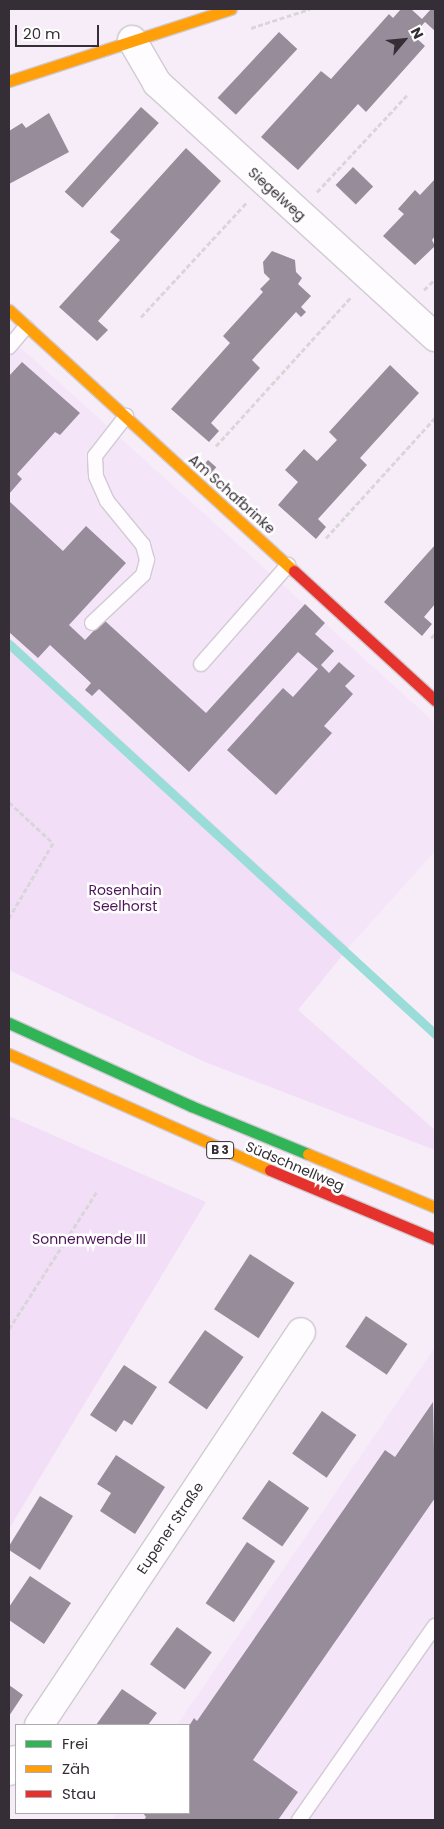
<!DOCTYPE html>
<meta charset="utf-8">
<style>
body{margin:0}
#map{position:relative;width:444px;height:1829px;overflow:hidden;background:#f6edf8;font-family:Poppins,sans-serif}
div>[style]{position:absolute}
.built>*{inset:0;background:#f5e5f9}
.green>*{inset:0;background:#f3def8}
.stream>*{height:9px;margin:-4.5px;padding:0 4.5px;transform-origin:4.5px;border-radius:4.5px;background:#9adcd8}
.building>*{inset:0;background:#978c9a;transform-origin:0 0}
.path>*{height:3px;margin-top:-1.5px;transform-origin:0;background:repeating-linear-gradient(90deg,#d9d6d9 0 5px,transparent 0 7.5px)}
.roads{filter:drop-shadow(1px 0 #d1cad3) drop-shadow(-1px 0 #d1cad3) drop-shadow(0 1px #d1cad3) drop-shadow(0 -1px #d1cad3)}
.lane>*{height:14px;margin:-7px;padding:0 7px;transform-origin:7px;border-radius:7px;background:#fefcfe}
.street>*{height:28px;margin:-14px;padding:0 14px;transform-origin:14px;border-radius:14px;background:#fefcfe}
.fast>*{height:11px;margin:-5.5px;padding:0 5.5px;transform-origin:5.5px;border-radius:5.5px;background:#30b455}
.slow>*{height:11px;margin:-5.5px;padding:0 5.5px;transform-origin:5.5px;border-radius:5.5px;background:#ff9f0a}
.jam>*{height:11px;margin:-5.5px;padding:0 5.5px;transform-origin:5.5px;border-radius:5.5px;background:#e5322d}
span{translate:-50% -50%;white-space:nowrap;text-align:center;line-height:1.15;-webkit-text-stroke:5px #fff;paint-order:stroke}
.shield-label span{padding:1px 4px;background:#fff;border:1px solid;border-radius:4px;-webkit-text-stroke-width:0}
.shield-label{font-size:12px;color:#352e37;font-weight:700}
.street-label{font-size:14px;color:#352e37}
.park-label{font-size:14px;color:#4c1459}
.frame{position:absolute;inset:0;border:10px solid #352e37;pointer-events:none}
.legend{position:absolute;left:15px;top:1724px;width:175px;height:90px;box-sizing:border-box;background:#fff;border:1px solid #aeabaf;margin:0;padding:6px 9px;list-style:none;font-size:15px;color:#352e37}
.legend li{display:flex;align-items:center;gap:10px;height:25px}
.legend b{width:25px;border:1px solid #aeabaf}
.north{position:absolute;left:379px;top:15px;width:50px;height:50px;-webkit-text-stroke:4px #fff;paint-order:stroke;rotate:62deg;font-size:14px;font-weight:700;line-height:20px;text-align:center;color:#352e37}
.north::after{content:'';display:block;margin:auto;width:18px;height:22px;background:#352e37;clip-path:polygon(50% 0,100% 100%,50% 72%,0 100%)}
.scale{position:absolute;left:15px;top:25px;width:84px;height:22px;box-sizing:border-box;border:2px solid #352e37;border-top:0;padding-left:6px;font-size:15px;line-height:18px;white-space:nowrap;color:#352e37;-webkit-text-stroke:4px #fff;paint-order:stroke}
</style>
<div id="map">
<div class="built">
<div style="clip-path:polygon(9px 337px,435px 723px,435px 851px,349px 947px,9px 637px)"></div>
<div style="clip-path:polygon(435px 1347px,435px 1820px,112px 1820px,117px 1813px,189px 1813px,189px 1725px,177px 1725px)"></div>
</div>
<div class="green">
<div style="clip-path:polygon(9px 637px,349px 947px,298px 1010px,435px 1130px,435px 1150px,205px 1062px,9px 970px)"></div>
<div style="clip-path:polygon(9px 1116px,206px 1202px,9px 1529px)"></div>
</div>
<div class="stream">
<div style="left:9px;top:644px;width:578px;rotate:42.47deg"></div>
</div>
<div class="building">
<div style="clip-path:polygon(401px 9px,411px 9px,422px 19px,431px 9px,435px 9px,435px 31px,425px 22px,413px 35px,425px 46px,366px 112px,358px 104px,298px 170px,261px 137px,321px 71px,331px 79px,389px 14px,393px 18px)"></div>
<div style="left:279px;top:32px;width:25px;height:90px;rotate:43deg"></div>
<div style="left:141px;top:107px;width:24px;height:114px;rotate:42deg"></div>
<div style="clip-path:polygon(49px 113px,69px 152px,9px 184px,9px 131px,22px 123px,26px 128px)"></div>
<div style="clip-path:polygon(186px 148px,221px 181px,98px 321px,108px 330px,97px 341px,59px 307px,120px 240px,110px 232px)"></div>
<div style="left:353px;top:167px;width:28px;height:25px;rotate:44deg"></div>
<div style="clip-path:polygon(435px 179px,435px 236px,432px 240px,435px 246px,415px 265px,383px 236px,404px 214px,398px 209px,415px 190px,420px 195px)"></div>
<div style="clip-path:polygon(272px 251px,295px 260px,296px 272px,302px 278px,298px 284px,311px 296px,301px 307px,306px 312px,301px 317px,296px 312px,252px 360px,260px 368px,211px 423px,219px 431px,209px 442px,171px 409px,230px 343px,223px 336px,263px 292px,260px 289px,270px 279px,264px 273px,263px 262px)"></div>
<div style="clip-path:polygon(22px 362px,80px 413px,60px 435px,55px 432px,17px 474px,22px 479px,9px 494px,9px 376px)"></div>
<div style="clip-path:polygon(390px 365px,419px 393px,360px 458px,367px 465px,318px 519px,326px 527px,316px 539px,278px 505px,298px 482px,285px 470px,304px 449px,317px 461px,337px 440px,329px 432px)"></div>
<div style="left:208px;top:460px;width:11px;height:10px;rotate:41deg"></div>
<div style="clip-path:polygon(9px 501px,63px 551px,86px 526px,126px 563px,69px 625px,85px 640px,104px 620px,206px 713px,305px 604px,325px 623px,315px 634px,334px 651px,321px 665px,329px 673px,339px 662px,355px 676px,345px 686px,353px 694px,324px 726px,332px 733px,276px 795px,227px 750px,283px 688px,293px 697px,318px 669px,298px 652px,189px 772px,99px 689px,92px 696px,85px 690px,91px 683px,50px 645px,38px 658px,9px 632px)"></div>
<div style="clip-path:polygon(435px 545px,435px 604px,424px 617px,432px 624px,422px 636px,384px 602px)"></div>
<div style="left:250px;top:1254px;width:53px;height:66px;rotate:33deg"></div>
<div style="left:366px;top:1316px;width:50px;height:37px;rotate:34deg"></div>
<div style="left:205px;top:1330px;width:47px;height:64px;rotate:35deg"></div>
<div style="clip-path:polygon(124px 1365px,157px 1387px,132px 1425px,124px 1420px,116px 1432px,90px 1415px)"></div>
<div style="clip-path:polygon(433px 1402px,435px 1498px,253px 1760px,298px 1792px,278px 1820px,144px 1820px,146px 1817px,143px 1813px,189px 1813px,189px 1726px,194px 1718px,197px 1721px,385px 1450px,395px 1457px)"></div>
<div style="left:322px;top:1411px;width:42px;height:52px;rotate:35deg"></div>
<div style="clip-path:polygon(116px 1455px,165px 1487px,135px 1534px,100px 1511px,111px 1493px,97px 1484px)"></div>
<div style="left:269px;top:1480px;width:49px;height:47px;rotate:35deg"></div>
<div style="clip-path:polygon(40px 1496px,73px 1516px,40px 1570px,9px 1550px,9px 1546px)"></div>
<div style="left:247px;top:1542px;width:34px;height:74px;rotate:34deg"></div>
<div style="clip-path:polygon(30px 1576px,71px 1603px,44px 1644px,9px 1620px,9px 1607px)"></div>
<div style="left:177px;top:1627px;width:43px;height:46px;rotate:36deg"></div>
<div style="clip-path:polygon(9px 1685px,23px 1695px,9px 1716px)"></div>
<div style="clip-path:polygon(122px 1689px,157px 1713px,148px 1725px,96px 1725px)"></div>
</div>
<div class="path">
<div style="left:251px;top:28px;width:62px;rotate:-17.9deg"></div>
<div style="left:317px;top:192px;width:132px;rotate:-47.1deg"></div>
<div style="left:424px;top:290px;width:16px;rotate:-45deg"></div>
<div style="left:141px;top:317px;width:156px;rotate:-47.3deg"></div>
<div style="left:216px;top:446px;width:200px;rotate:-47.8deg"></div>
<div style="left:326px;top:538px;width:162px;rotate:-47.8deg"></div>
<div style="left:431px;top:638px;width:6px;rotate:-45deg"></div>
<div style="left:9px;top:802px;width:60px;rotate:43deg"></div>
<div style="left:53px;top:843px;width:87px;rotate:120.4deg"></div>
<div style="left:9px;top:1329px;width:165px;rotate:-57.4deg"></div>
</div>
<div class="roads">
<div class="lane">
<div style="left:9px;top:347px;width:26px;rotate:-50deg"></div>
<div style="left:92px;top:623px;width:70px;rotate:-43.3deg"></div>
<div style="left:143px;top:575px;width:16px;rotate:-75deg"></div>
<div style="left:147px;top:560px;width:16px;rotate:-105deg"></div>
<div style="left:143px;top:545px;width:57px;rotate:-129.3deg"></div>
<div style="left:107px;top:501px;width:27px;rotate:-114deg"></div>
<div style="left:96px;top:476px;width:20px;rotate:-93deg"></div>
<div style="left:95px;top:456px;width:51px;rotate:-52.2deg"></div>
<div style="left:201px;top:664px;width:132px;rotate:-48.7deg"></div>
<div style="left:299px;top:1820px;width:237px;rotate:-55deg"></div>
</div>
<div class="street">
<div style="left:132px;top:40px;width:50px;rotate:59.8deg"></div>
<div style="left:157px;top:83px;width:377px;rotate:42.4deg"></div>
<div style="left:39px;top:1725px;width:472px;rotate:-56.3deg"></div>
<div style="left:9px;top:1771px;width:13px;rotate:-58deg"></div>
</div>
<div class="fast">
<div style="left:9px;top:1023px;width:200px;rotate:24.5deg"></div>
<div style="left:191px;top:1106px;width:126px;rotate:22.3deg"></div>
</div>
<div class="slow">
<div style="left:9px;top:81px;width:233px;rotate:-18deg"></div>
<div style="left:9px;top:310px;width:386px;rotate:42.5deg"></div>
<div style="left:9px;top:1054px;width:286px;rotate:24deg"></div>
<div style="left:308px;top:1154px;width:138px;rotate:22.7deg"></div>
</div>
<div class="jam">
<div style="left:294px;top:571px;width:191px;rotate:42.5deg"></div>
<div style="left:270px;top:1170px;width:179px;rotate:22.7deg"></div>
</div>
</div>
<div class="shield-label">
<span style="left:220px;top:1150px">B 3</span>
</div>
<div class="street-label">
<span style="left:277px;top:194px;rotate:42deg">Siegelweg</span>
<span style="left:232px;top:494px;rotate:42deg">Am Schafbrinke</span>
<span style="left:295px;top:1166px;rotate:23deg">Südschnellweg</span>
<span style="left:170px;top:1528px;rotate:-56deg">Eupener Straße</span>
</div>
<div class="park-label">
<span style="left:125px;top:898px">Rosenhain<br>Seelhorst</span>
<span style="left:89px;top:1239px">Sonnenwende III</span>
</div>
<div class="frame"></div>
<ul class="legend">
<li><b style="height:6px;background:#30b455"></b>Frei</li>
<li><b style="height:6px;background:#ff9f0a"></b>Zäh</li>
<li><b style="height:6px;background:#e5322d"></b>Stau</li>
</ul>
<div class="north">N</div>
<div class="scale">20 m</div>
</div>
